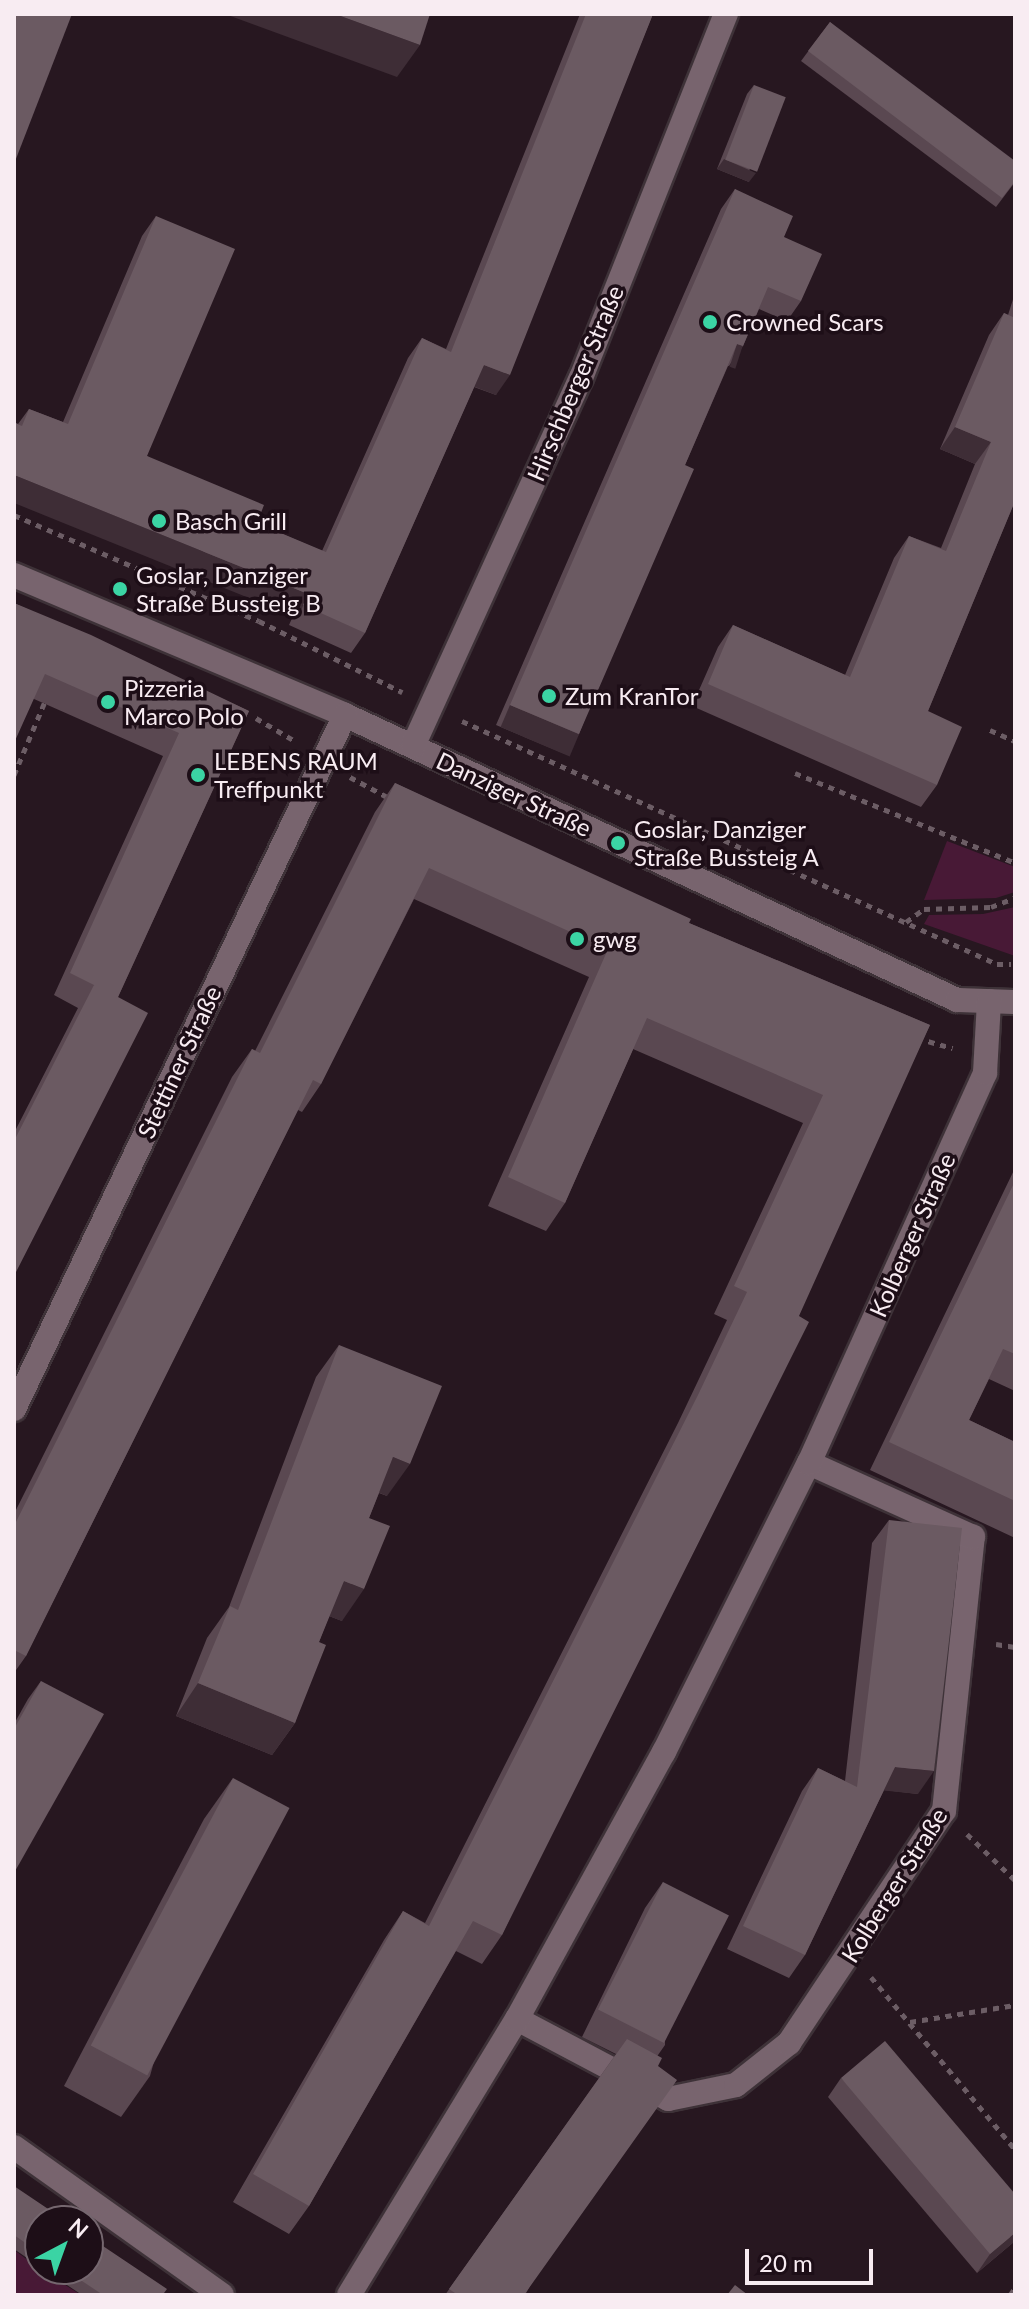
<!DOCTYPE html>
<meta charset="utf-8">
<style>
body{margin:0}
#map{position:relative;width:1029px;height:2309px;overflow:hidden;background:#271720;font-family:Lato,sans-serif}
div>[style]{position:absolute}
.green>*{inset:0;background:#481936}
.path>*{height:5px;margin-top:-2.5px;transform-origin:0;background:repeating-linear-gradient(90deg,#6c5d65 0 6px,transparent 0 12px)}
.roads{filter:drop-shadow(2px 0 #3e3238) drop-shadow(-2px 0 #3e3238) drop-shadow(0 2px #3e3238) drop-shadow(0 -2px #3e3238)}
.minor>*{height:24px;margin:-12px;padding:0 12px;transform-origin:12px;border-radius:12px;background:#78646e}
.wall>*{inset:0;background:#5a4851}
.shaded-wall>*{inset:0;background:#3e2d36;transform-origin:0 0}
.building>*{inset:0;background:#6b5a62;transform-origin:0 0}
.dots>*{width:22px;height:22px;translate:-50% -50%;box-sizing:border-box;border:4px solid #1d0e17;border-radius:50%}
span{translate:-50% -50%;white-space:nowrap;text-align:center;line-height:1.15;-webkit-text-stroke:7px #1d0e17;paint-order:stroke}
.poi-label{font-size:24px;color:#f8ecf2}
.left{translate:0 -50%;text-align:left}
.street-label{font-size:24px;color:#f8ecf2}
.frame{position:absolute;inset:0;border:16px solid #f8ecf2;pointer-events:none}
.north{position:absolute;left:24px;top:2205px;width:80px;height:80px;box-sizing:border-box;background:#1d0e17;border:2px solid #75676f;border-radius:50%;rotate:41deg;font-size:22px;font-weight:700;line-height:32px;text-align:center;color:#f8ecf2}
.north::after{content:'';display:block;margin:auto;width:28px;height:36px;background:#3bd4a4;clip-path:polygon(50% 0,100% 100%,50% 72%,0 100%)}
.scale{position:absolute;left:745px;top:2249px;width:128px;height:36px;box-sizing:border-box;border:4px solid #f8ecf2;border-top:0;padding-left:10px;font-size:24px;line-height:28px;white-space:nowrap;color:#f8ecf2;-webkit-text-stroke:6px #1d0e17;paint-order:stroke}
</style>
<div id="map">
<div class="green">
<div style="clip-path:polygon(947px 841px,1015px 867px,1015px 892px,996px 898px,924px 900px)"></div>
<div style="clip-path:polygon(1015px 907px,1015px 956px,924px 924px,929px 915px,983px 914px)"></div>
<div style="clip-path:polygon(14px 2250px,40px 2269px,81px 2295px,14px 2295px)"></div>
</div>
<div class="path">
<div style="left:14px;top:515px;width:267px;rotate:23.4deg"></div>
<div style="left:259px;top:621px;width:160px;rotate:26.4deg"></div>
<div style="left:256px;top:718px;width:45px;rotate:30.5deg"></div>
<div style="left:462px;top:721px;width:588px;rotate:24.43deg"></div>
<div style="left:997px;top:964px;width:14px"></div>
<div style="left:990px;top:730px;width:27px;rotate:24deg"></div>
<div style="left:795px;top:773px;width:238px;rotate:22.2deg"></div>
<div style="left:14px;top:775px;width:82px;rotate:-67.2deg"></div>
<div style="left:350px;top:777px;width:47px;rotate:28.2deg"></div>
<div style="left:906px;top:922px;width:22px;rotate:-36deg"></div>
<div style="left:924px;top:909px;width:67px;rotate:-1.7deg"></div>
<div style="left:991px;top:907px;width:26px;rotate:-21deg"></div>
<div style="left:917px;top:1038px;width:37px;rotate:16deg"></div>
<div style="left:996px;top:1644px;width:19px;rotate:9deg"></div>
<div style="left:967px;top:1834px;width:66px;rotate:43.8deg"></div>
<div style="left:871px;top:1977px;width:224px;rotate:50.1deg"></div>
<div style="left:910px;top:2022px;width:106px;rotate:-9.2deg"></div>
<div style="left:1010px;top:2295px;width:9px;rotate:-54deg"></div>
</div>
<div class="roads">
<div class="minor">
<div style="left:14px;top:575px;width:359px;rotate:22.9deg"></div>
<div style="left:345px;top:715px;width:675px;rotate:24.97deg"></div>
<div style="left:957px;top:1000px;width:58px;rotate:2deg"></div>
<div style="left:413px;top:746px;width:405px;rotate:-65.5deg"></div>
<div style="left:581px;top:378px;width:392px;rotate:-68.3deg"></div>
<div style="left:14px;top:1409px;width:769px;rotate:-64.5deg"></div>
<div style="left:517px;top:2019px;width:171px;rotate:27.9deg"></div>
<div style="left:668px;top:2099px;width:69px;rotate:-11.6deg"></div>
<div style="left:736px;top:2085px;width:68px;rotate:-38.4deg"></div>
<div style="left:789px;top:2043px;width:279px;rotate:-56.3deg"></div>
<div style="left:944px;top:1811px;width:276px;rotate:-84deg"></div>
<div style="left:973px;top:1537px;width:180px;rotate:-155.7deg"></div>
<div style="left:14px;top:2147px;width:255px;rotate:35.4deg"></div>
<div style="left:349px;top:2295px;width:323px;rotate:-58.7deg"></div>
<div style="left:517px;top:2019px;width:305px;rotate:-61.2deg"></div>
<div style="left:664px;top:1752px;width:323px;rotate:-63.4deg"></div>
<div style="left:809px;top:1463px;width:428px;rotate:-65.7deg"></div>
<div style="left:985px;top:1073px;width:72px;rotate:-86.8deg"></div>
</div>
</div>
<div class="wall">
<div style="clip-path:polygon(580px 14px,653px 14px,496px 395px,474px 387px,365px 633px,351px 653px,289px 625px,294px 614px,18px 424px,29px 409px,63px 422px,142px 236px,156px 216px,147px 456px,257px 523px,322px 551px,408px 358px,422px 338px,446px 349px)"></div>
<div style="clip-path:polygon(830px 22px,1015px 182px,996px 207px,801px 61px)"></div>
<div style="clip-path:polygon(754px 85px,749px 182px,717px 169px,747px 94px)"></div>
<div style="clip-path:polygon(735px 189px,784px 237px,801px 301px,787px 321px,759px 309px,743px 346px,729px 366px,728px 366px,685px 465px,579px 734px,565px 754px,496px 725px,721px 209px)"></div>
<div style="clip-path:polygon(1015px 293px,1015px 501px,928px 711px,937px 785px,921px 807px,692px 706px,718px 647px,733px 625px,845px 675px,894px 558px,909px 536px,941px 548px,975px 464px,940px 449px,989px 335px,1004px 313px,1008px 315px)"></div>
<div style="clip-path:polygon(14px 603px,249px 711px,118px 997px,14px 1276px,14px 1133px,78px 1008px,54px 995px,163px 756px,34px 699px)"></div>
<div style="clip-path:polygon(395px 783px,689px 923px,930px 1025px,502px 1935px,482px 1964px,456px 1951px,309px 2206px,289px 2234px,233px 2202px,384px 1940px,403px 1911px,425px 1923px,678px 1423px,727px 1320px,714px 1314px,803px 1123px,633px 1049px,565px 1203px,546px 1231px,488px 1206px,589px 977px,414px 899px,321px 1084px,302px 1112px,298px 1110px,26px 1656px,14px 1673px,14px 1514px,232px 1077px,252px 1049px,255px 1051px,375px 812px)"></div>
<div style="clip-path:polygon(1015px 1168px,1015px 1391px,989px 1379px,969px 1420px,1015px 1442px,1015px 1538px,870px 1470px)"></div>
<div style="clip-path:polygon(339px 1345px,387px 1496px,379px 1493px,369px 1518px,342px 1621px,329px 1616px,319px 1642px,295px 1723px,272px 1755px,176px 1716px,207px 1638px,229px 1607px,316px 1377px)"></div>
<div style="clip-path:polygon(889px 1520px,918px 1794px,884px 1790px,805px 1955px,789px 1978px,727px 1949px,802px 1791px,818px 1768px,845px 1781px,872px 1543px)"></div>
<div style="clip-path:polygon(41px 1681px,14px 1873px,14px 1724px,28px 1699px)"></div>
<div style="clip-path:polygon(233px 1778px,150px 2076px,121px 2117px,64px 2086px,204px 1819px)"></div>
<div style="clip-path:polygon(663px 1882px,665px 2045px,658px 2055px,525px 2295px,445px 2295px,616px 2054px,582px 2037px,645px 1908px)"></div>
<div style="clip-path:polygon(841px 2078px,1015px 2241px,977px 2273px,828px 2097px)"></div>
<div style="clip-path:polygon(14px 2186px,40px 2221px,40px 2267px,14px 2249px)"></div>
<div style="clip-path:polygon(43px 2269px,88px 2269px,164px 2293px,167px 2295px,82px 2295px)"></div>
</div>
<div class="shaded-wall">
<div style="clip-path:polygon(225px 14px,335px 14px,420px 45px,397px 77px)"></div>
<div style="clip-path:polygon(724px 159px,756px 173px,749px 182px,717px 169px)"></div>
<div style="left:737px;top:344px;width:6px;height:24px;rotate:18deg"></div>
<div style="clip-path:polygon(484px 365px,510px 375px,496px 395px,470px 385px)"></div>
<div style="clip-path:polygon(955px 427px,991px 442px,975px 464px,940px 449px)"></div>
<div style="left:14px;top:475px;width:317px;height:26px;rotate:22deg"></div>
<div style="left:510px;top:705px;width:75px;height:24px;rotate:23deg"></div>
<div style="clip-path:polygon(393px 1457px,410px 1464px,387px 1496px,371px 1489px)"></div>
<div style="clip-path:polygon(344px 1581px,364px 1589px,342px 1621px,321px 1613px)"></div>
<div style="clip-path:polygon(198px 1683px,295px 1723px,272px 1755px,176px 1716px)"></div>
<div style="clip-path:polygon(895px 1767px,934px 1771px,918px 1794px,879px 1790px)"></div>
<div style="clip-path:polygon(1015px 2233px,1015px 2241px,977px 2273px,990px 2254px)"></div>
</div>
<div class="building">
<div style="clip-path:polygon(14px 14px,72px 14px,14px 164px)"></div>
<div style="clip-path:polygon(335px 14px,430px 14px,420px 45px)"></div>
<div style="clip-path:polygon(586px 14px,653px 14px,510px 375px,484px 365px,365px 633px,303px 605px,308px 594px,14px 475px,14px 422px,22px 426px,29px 409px,68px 424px,156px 216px,235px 249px,147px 456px,264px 505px,257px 523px,326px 552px,422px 338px,451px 352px)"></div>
<div style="clip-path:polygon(830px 22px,1015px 161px,1015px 181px,1002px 198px,808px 51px)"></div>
<div style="left:754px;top:85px;width:34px;height:80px;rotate:21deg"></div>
<div style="clip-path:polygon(735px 189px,793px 216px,784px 237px,822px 254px,801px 301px,768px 287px,743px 346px,737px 344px,685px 465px,694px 469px,579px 734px,510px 705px)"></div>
<div style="clip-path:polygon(1004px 313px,1015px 318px,1015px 501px,928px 711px,962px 727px,937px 785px,708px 684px,733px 625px,850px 677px,909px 536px,946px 551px,991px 442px,955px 427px)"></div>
<div style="clip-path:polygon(14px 603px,91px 635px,249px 711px,118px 997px,148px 1013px,14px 1276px,14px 1141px,94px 985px,110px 993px,70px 973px,179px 733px,45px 674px,14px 743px)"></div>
<div style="clip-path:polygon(395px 783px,691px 919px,689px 923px,930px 1025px,799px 1316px,809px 1322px,502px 1935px,473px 1921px,309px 2206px,253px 2174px,403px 1911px,429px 1926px,698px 1395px,747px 1292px,734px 1286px,823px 1095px,647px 1018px,565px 1203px,508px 1177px,608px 949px,429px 868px,321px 1084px,313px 1080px,26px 1656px,14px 1650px,14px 1526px,252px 1049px,260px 1053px)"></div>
<div style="clip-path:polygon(1015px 1181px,1015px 1354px,1003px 1349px,969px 1420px,1015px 1442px,1015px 1501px,889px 1442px)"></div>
<div style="clip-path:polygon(339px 1345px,442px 1386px,410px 1464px,393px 1457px,369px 1518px,390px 1526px,364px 1589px,344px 1581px,319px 1642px,326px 1645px,295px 1723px,198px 1683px,230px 1606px,238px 1610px)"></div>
<div style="clip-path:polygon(889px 1520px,962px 1528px,934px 1771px,895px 1767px,805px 1955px,743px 1926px,818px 1768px,857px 1787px)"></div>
<div style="clip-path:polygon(41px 1681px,104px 1714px,14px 1873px,14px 1729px)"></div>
<div style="left:233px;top:1778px;width:64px;height:303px;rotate:28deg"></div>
<div style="left:663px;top:1882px;width:74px;height:143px;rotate:27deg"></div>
<div style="clip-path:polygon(627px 2039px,662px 2058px,658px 2066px,677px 2080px,524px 2295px,458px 2295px,449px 2289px)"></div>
<div style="clip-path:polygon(885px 2041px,1015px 2194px,1015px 2233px,990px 2254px,841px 2078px)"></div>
<div style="clip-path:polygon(14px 2186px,66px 2221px,40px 2221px,40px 2253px,14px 2235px)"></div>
<div style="clip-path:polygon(88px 2236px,167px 2289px,164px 2293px,167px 2295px,103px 2295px,64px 2269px,88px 2269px)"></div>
<div style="clip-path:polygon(735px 2285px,748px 2295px,727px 2295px)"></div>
</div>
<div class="dots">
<div style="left:710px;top:322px;background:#3bd4a4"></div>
<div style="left:159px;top:521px;background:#3bd4a4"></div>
<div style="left:120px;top:589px;background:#3bd4a4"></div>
<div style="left:549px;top:696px;background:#3bd4a4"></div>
<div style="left:108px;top:702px;background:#3bd4a4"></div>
<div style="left:198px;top:775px;background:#3bd4a4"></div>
<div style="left:618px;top:843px;background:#3bd4a4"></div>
<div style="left:577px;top:939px;background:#3bd4a4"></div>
</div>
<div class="poi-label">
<span class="left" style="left:726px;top:322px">Crowned Scars</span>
<span class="left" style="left:175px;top:521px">Basch Grill</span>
<span class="left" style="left:136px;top:589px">Goslar, Danziger<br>Straße Bussteig B</span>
<span class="left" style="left:124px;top:702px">Pizzeria<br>Marco Polo</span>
<span class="left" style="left:565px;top:696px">Zum KranTor</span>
<span class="left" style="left:214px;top:775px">LEBENS RAUM<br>Treffpunkt</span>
<span class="left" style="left:634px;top:843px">Goslar, Danziger<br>Straße Bussteig A</span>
<span class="left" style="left:593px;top:939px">gwg</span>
</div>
<div class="street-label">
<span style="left:575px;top:383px;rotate:-67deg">Hirschberger Straße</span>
<span style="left:514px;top:794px;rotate:25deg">Danziger Straße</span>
<span style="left:179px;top:1062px;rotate:-65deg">Stettiner Straße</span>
<span style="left:912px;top:1235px;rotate:-66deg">Kolberger Straße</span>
<span style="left:894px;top:1885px;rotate:-58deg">Kolberger Straße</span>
</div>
<div class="frame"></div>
<div class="north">N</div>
<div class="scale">20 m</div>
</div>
